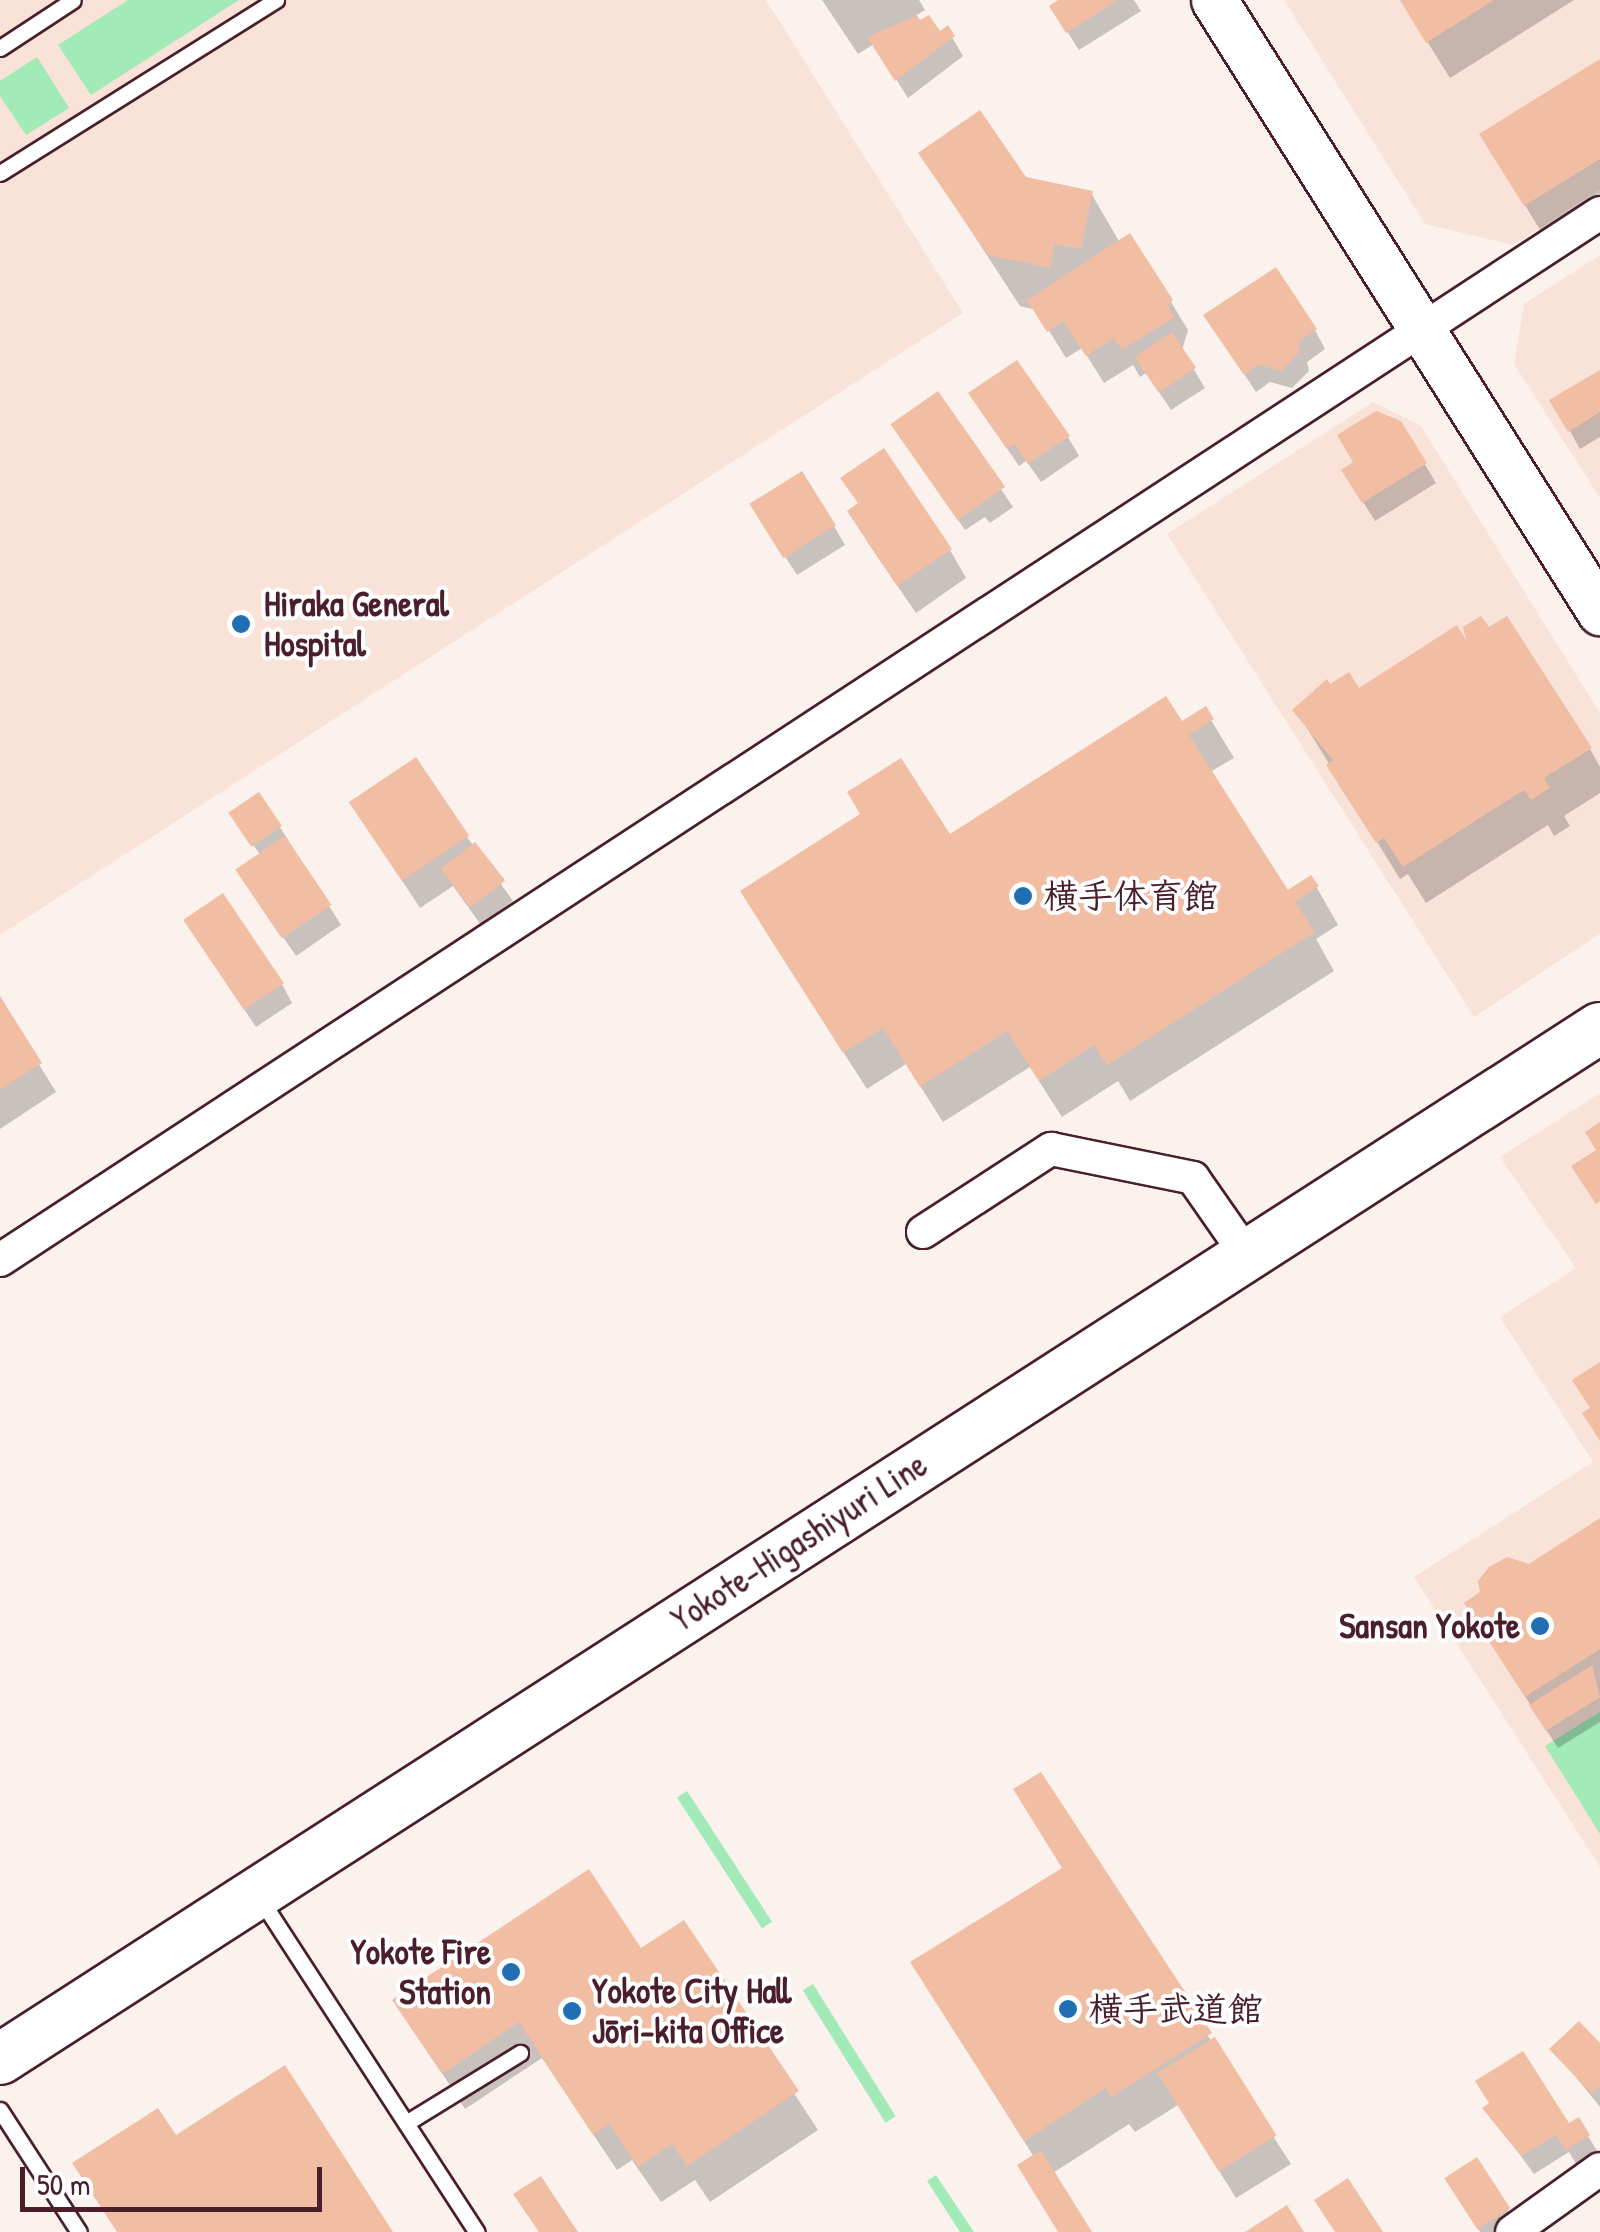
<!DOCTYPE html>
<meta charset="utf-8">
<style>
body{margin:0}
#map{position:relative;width:1600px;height:2232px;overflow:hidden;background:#fcf2ed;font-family:"Patrick Hand","Klee One",sans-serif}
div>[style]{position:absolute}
.built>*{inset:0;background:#f9e2d7}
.green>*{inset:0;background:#a2eab8;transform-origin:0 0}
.shadow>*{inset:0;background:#0003}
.building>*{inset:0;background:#f1bda3;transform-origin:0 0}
.roads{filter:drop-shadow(2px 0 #4a1f2b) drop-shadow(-2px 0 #4a1f2b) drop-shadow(0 2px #4a1f2b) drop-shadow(0 -2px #4a1f2b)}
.lane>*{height:15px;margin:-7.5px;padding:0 7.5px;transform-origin:7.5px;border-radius:7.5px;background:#fff}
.street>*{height:32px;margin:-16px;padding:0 16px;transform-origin:16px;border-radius:16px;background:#fff}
.secondary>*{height:45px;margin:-22.5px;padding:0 22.5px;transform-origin:22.5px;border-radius:22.5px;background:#fff}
.primary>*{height:50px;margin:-25px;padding:0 25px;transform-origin:25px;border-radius:25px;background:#fff}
.dots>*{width:28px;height:28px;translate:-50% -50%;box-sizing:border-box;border:5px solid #fff;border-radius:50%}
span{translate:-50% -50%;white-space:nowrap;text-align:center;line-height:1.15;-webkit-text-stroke:8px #fff;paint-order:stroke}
.poi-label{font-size:35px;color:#4a1f2b;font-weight:700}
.left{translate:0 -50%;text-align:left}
.right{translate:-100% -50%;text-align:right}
.street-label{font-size:35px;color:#4a1f2b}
.scale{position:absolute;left:20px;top:2167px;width:302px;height:45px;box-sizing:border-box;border:5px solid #4a1f2b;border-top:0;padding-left:12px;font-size:30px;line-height:35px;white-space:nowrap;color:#4a1f2b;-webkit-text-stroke:8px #fff;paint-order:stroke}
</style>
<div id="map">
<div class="built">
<div style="clip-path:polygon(0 0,766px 0,963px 313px,0 935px)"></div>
<div style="clip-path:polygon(1284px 0,1600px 0,1600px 189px,1513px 245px,1425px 224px)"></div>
<div style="clip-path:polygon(1600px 255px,1600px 498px,1514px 364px,1524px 304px)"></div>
<div style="clip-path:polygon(1373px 402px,1421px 426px,1600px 713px,1600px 934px,1474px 1017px,1167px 534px)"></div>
<div style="clip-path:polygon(1600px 1093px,1600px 1867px,1414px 1577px,1593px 1462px,1500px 1317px,1576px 1268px,1500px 1157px)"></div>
</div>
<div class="green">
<div style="clip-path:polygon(128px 0,239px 0,91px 95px,58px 45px)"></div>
<div style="clip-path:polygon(37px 57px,69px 108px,26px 135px,0 96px,0 81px)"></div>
<div style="clip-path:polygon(1600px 1712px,1600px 1834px,1545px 1746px)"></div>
<div style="left:687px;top:1791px;width:156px;height:12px;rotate:57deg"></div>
<div style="left:813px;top:1984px;width:156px;height:12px;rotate:58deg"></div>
<div style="clip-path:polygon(936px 2175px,974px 2232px,960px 2232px,927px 2181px)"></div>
</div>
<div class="shadow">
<div style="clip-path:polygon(822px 0,919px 0,925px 10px,915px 16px,920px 23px,939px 34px,947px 29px,963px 56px,908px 98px,874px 44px,858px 54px)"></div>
<div style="clip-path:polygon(1063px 0,1134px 0,1141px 11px,1079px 50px,1063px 25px)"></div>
<div style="clip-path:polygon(1401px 0,1574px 0,1450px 78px)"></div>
<div style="clip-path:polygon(1600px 62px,1600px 197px,1542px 233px,1499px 163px)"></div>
<div style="clip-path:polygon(921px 154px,1091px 193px,1120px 243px,1171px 302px,1188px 330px,1182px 350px,1205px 388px,1171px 410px,1146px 373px,1140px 377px,1133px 365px,1104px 383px,1082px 348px,1066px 358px,1036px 310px,1020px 306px)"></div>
<div style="clip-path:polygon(1315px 330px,1325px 349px,1307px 362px,1309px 371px,1292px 388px,1270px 382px,1256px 392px,1218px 334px)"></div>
<div style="clip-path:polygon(1600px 373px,1600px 437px,1580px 449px,1553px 401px)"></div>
<div style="clip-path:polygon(937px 394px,1013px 507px,990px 523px,985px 517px,965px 530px,904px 442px)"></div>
<div style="clip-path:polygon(982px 413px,1068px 437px,1079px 456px,1041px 482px,1026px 461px,1019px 466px)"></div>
<div style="clip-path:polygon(1400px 423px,1436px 483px,1375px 521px,1355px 489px)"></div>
<div style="clip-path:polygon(844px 478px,950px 550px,966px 578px,916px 613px,866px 540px,859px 505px)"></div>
<div style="clip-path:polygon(764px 524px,834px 526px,845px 545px,797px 575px)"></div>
<div style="clip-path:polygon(1470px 651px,1590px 749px,1600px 767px,1600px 793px,1564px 816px,1570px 826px,1554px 836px,1548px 825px,1426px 903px,1408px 874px,1400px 879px,1296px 710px,1330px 688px,1358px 691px)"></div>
<div style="clip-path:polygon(1205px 710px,1234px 758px,1210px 772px,1288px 893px,1310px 878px,1317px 888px,1338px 925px,1316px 939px,1334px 971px,1130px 1101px,1118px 1081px,1062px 1117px,1030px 1067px,943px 1122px,906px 1064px,867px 1089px,764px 929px)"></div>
<div style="clip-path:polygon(352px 804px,467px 837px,513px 901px,481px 925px,453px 886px,420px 908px)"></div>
<div style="clip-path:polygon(237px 822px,280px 827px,341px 925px,296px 956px,250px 889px,261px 856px)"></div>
<div style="clip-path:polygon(197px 939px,282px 984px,292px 1003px,256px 1027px)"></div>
<div style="clip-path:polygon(0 1001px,56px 1092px,0 1129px)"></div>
<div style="clip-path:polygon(1600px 1521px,1600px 1722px,1558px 1748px,1489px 1640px,1529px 1567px)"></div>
<div style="clip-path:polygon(1088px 1851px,1291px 2164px,1236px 2198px,1178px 2105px,1135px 2132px,1129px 2124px,1053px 2173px,1089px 2232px,1060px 2232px,1034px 2157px,935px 2000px)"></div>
<div style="clip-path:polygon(683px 1923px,818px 2130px,710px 2202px,695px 2180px,661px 2202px,632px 2160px,617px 2170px,542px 2058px,465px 2109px,395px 2000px,641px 1951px)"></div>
<div style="clip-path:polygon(1600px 2046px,1600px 2107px,1553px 2049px)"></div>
<div style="clip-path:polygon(1486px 2108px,1568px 2127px,1588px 2136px,1599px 2154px,1578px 2167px,1569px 2152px,1534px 2174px)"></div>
<div style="clip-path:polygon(1476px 2160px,1519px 2228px,1513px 2232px,1480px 2232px,1458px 2198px)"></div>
</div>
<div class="building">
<div style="clip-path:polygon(1058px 0,1118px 0,1066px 33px,1049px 6px)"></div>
<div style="clip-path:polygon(1400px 0,1494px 0,1426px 43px)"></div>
<div style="clip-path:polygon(917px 15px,920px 20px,929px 15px,940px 31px,948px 25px,955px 36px,895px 81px,867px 37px)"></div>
<div style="clip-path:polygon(1600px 59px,1600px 159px,1524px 206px,1479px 134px)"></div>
<div style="clip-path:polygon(980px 110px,1026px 177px,1093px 191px,1081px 249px,1055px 244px,1050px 268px,988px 255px,918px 153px)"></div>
<div style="clip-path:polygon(1130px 233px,1173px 300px,1168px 306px,1174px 317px,1122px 350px,1114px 338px,1086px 356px,1063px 321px,1047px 332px,1027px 300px)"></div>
<div style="clip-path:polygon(1276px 267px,1317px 329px,1298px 342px,1300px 351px,1281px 371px,1259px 365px,1244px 375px,1203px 315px)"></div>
<div style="left:1172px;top:332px;width:43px;height:45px;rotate:56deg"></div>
<div style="clip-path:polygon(1017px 360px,1070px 436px,1028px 464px,1014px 444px,1007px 449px,968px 393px)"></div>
<div style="clip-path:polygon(1600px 370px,1600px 412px,1568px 432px,1549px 400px)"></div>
<div style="left:938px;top:391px;width:117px;height:58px;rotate:55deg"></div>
<div style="clip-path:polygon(1376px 411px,1401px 421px,1427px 463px,1362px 503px,1341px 470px,1353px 462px,1337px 435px)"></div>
<div style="clip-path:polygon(884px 448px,952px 549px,897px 586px,847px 511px,858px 503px,840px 478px)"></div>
<div style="left:802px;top:471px;width:64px;height:62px;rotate:58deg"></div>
<div style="clip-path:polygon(1481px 616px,1489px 627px,1507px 616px,1592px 748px,1544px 778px,1550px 788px,1531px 800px,1524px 790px,1403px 867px,1384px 838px,1376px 843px,1326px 765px,1333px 760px,1292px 710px,1327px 679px,1330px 684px,1349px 672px,1359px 688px,1457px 625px,1466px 640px,1463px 627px)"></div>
<div style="clip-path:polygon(1166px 696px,1182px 721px,1206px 706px,1214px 719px,1189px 735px,1288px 890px,1311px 875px,1319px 886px,1295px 902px,1315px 932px,1107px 1065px,1094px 1045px,1039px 1081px,1007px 1031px,920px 1087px,883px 1028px,843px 1053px,740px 891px,860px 814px,847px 792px,901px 758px,950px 834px)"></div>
<div style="left:416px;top:757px;width:95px;height:81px;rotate:56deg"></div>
<div style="left:259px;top:792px;width:41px;height:37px;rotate:56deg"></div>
<div style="left:285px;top:836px;width:83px;height:60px;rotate:56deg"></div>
<div style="left:475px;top:842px;width:49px;height:44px;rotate:52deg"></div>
<div style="left:223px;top:893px;width:109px;height:48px;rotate:56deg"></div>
<div style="clip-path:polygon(0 996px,42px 1063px,0 1090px)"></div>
<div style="clip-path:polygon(1600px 1122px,1600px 1201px,1596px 1204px,1571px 1166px,1596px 1150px,1585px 1132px)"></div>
<div style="clip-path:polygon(1600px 1362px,1600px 1441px,1582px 1413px,1590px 1408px,1572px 1380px)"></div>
<div style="clip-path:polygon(1600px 1518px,1600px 1649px,1525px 1697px,1464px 1603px,1480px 1592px,1478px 1581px,1489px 1567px,1507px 1557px,1529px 1564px)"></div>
<div style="clip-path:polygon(1592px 1665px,1600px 1697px,1546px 1731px,1529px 1705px)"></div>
<div style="clip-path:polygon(1041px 1772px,1212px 2033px,1111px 2097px,1106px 2088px,1024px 2141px,910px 1962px,1062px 1868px,1013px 1789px)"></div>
<div style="clip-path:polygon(589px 1869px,641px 1948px,684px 1920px,799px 2091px,687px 2166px,672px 2144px,638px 2167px,609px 2124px,593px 2135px,519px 2022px,442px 2074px,392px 2000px)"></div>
<div style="clip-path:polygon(1579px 2021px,1600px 2043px,1600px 2087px,1592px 2094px,1549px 2049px)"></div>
<div style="left:1215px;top:2037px;width:116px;height:68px;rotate:58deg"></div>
<div style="clip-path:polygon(1523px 2051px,1569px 2123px,1579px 2117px,1590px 2135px,1566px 2150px,1556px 2135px,1521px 2156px,1482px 2108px,1489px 2103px,1475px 2081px)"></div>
<div style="clip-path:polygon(285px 2065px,393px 2232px,117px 2232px,72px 2163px,158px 2108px,176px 2135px)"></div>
<div style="clip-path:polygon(1041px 2150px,1092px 2232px,1058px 2232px,1017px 2165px)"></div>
<div style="left:1477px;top:2157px;width:61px;height:39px;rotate:57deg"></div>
<div style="clip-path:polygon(541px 2176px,562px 2208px,578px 2232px,539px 2232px,513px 2194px)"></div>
<div style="clip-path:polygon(1348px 2178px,1383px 2232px,1335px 2232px,1314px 2200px)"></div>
<div style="clip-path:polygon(1287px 2205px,1304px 2232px,1245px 2232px)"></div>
</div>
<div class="roads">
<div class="lane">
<div style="left:0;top:48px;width:87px;rotate:-33.3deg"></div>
<div style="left:0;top:173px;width:326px;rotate:-32.1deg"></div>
<div style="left:261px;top:1900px;width:396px;rotate:57deg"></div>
<div style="left:0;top:2110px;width:145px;rotate:57.1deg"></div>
<div style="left:406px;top:2123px;width:134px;rotate:-31.6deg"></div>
</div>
<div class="street">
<div style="left:923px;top:1232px;width:153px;rotate:-33deg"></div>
<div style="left:1051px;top:1149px;width:145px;rotate:11.5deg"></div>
<div style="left:1193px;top:1178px;width:93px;rotate:55.1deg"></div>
<div style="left:0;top:1260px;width:1912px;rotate:-33.2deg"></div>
<div style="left:1512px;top:2232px;width:108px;rotate:-35.6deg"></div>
</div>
<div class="secondary">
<div style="left:1214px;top:0;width:724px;rotate:57.76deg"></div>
</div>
<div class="primary">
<div style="left:0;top:2059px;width:1903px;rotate:-32.8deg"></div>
</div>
</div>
<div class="dots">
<div style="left:241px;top:624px;background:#1f6fb2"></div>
<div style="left:1023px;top:896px;background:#1f6fb2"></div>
<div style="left:1540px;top:1626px;background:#1f6fb2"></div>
<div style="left:511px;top:1972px;background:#1f6fb2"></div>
<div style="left:1068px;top:2009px;background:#1f6fb2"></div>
<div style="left:572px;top:2011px;background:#1f6fb2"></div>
</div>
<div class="poi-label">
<span class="left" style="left:264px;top:624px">Hiraka General<br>Hospital</span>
<span class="left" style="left:1043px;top:896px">横手体育館</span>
<span class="right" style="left:1520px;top:1626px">Sansan Yokote</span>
<span class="right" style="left:491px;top:1972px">Yokote Fire<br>Station</span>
<span class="left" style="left:592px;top:2011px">Yokote City Hall<br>Jōri-kita Office</span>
<span class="left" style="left:1088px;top:2009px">横手武道館</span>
</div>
<div class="street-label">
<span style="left:799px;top:1542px;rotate:-33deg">Yokote-Higashiyuri Line</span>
</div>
<div class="scale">50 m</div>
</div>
